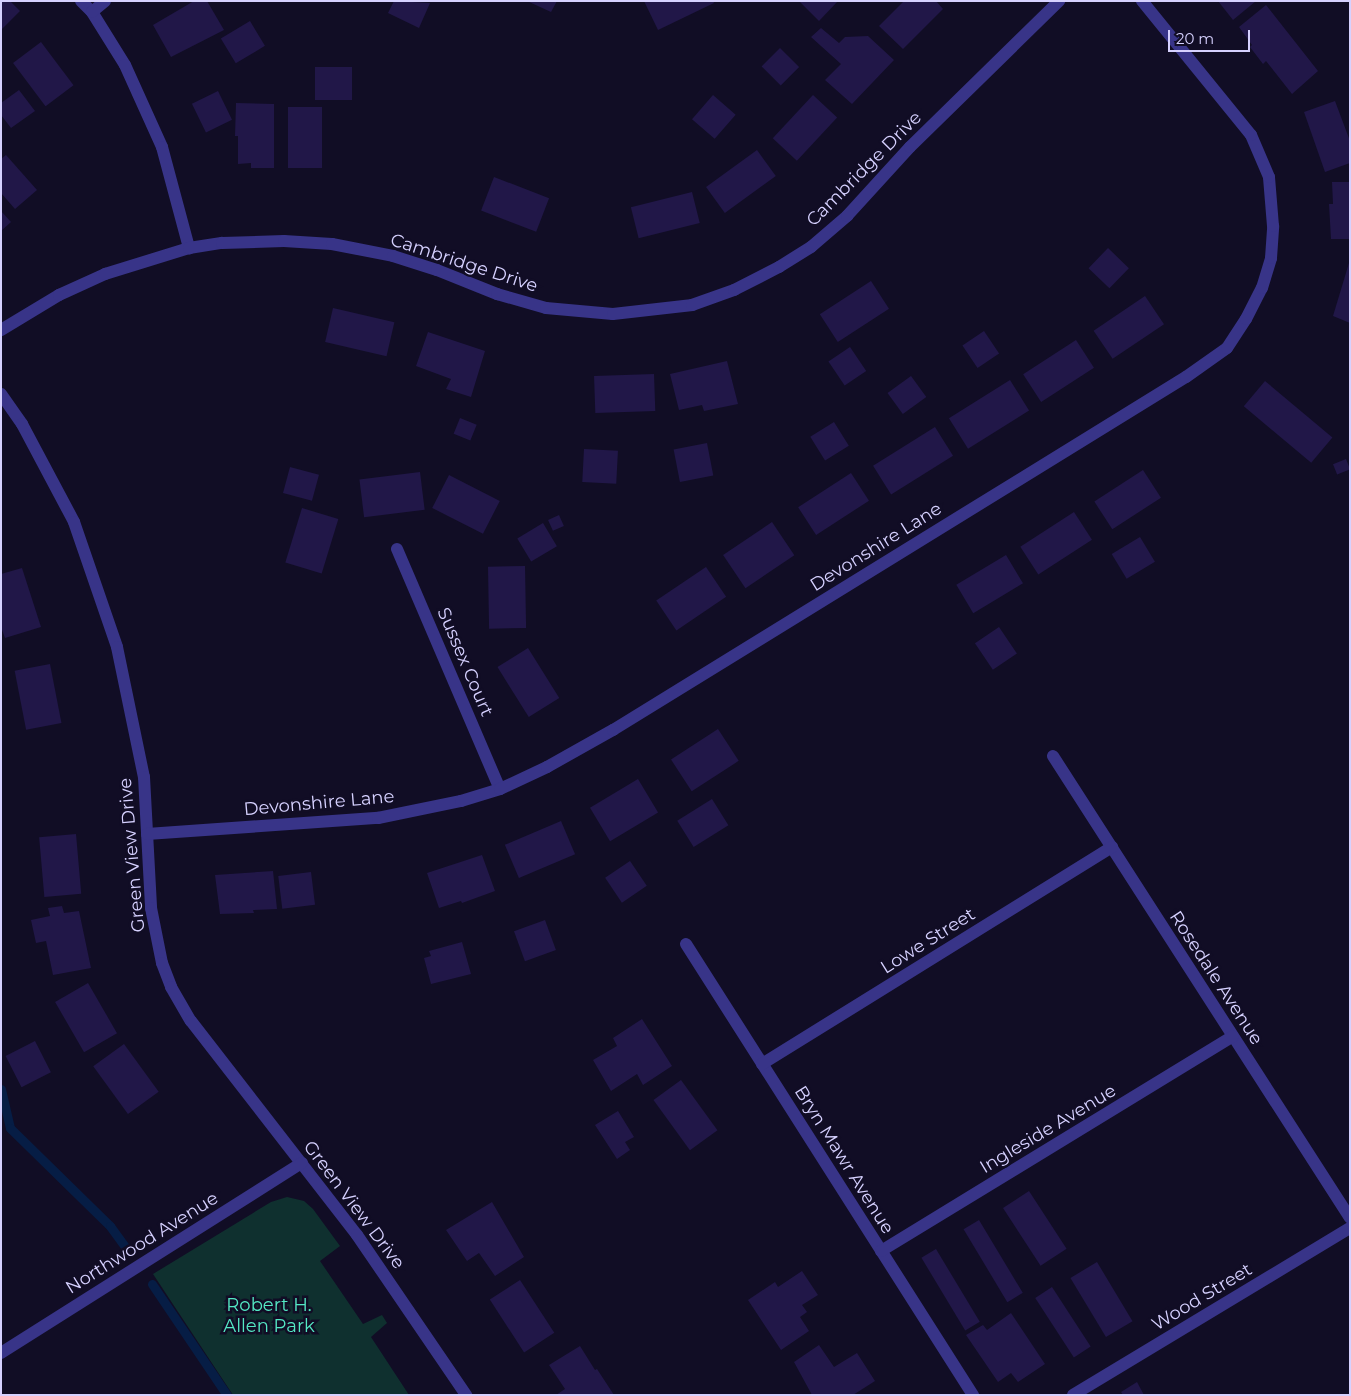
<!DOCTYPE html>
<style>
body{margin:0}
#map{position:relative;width:1351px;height:1396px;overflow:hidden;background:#110d25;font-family:Montserrat,sans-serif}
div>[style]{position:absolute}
.green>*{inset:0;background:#0f302f}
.stream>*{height:9px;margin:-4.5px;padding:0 4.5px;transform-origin:4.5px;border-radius:4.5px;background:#061d45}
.building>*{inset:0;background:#211748;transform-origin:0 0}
.street>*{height:12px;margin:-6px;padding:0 6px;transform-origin:6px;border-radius:6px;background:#383488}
span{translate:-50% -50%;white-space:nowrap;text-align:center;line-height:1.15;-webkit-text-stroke:5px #110d25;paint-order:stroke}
.street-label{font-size:18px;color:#d6d1ff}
.park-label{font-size:18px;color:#54e8c4}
.frame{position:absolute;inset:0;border:2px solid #d6d1ff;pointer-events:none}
.scale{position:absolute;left:1168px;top:30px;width:82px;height:22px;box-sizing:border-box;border:2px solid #d6d1ff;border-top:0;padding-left:6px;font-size:15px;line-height:18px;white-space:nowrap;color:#d6d1ff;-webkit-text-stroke:4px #110d25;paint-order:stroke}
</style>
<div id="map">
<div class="green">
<div style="clip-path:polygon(287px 1197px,304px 1201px,313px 1209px,340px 1246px,320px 1261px,363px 1324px,382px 1315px,387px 1323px,371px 1337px,409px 1395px,233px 1395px,153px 1274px,271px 1202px)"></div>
</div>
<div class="stream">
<div style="left:1px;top:1089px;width:40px;rotate:77deg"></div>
<div style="left:10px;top:1128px;width:140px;rotate:44.4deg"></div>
<div style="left:110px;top:1226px;width:27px;rotate:54deg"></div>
<div style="left:152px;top:1284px;width:134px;rotate:56deg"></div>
</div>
<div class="building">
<div style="clip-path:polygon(1px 1px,10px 1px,20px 11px,1px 30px)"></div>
<div style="clip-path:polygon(194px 1px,207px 1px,224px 30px,171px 57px,153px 25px)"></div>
<div style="clip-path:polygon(394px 1px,430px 3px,419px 28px,388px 13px)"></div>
<div style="clip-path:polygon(527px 1px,557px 1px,551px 12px)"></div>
<div style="clip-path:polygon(644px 1px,713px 1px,714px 3px,658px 30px)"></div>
<div style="clip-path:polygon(799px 1px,838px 1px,819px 21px)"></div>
<div style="clip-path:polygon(904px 1px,936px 1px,943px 9px,903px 49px,879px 26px)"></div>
<div style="clip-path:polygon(1218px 1px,1256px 1px,1233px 20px)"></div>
<div style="clip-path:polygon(1266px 5px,1318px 71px,1292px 94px,1266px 61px,1263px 64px,1250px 47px,1252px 45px,1239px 27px)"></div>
<div style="left:250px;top:21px;width:29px;height:34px;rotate:59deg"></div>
<div style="clip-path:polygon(821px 28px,839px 43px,845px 37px,868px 36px,894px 60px,852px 104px,825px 80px,841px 64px,811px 37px)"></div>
<div style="left:41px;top:42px;width:54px;height:35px;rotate:53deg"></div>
<div style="left:780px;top:48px;width:27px;height:26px;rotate:45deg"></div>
<div style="left:315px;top:67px;width:37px;height:33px"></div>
<div style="clip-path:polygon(19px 90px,35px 111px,11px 128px,1px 115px,1px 103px)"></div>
<div style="left:218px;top:91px;width:32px;height:29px;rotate:64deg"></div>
<div style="left:713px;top:95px;width:30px;height:32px;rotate:41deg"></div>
<div style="left:813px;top:95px;width:33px;height:59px;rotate:43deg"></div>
<div style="clip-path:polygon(1335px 101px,1350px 141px,1350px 163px,1325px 172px,1304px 112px)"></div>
<div style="clip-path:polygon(236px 103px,274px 104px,274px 168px,251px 168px,251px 163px,238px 164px,238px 136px,235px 136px)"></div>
<div style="left:288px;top:107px;width:34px;height:61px"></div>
<div style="left:757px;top:150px;width:32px;height:63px;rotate:54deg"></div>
<div style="clip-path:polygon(6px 155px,37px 190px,15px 209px,1px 193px,1px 159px)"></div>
<div style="left:494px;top:177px;width:59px;height:36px;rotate:21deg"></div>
<div style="clip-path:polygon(1332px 182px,1350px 182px,1350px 239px,1331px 239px,1329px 204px,1333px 204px)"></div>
<div style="left:692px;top:192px;width:32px;height:63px;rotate:76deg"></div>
<div style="clip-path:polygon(1px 211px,11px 222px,1px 231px)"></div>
<div style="left:1108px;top:248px;width:29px;height:28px;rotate:44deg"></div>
<div style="clip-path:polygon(1349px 263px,1350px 263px,1350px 323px,1333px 316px)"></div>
<div style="left:871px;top:281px;width:33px;height:61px;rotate:57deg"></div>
<div style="left:1145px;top:296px;width:34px;height:62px;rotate:56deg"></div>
<div style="left:333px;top:308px;width:63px;height:35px;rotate:13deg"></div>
<div style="left:984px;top:331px;width:27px;height:26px;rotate:56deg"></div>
<div style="clip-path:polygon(428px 332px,485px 351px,471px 397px,446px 389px,451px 379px,416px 366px)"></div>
<div style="left:1076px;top:340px;width:33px;height:63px;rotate:57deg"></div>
<div style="left:850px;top:347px;width:29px;height:26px;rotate:56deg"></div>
<div style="clip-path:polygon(727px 361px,738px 404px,704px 411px,702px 405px,679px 410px,670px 374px)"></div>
<div style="left:654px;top:374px;width:37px;height:60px;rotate:88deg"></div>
<div style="left:911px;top:376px;width:26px;height:29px;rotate:54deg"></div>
<div style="left:1010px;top:380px;width:36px;height:72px;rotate:58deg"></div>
<div style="left:1265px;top:381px;width:88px;height:33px;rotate:40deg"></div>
<div style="left:460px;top:418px;width:18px;height:17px;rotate:22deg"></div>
<div style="left:834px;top:422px;width:28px;height:28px;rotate:58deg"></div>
<div style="left:935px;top:427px;width:34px;height:73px;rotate:58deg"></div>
<div style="left:707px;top:443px;width:33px;height:34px;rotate:79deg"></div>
<div style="left:584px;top:449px;width:34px;height:33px;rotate:3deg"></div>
<div style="left:1346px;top:459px;width:11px;height:14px;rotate:68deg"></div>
<div style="left:290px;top:467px;width:30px;height:27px;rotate:15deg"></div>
<div style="left:1143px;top:470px;width:33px;height:58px;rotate:57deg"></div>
<div style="left:420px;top:472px;width:38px;height:61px;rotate:83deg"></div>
<div style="left:851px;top:473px;width:33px;height:63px;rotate:57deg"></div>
<div style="left:449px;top:475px;width:57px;height:37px;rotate:27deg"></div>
<div style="left:302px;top:508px;width:38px;height:57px;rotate:17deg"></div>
<div style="left:1074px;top:512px;width:33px;height:64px;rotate:57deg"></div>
<div style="left:559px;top:515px;width:12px;height:12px;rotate:66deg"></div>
<div style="left:772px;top:522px;width:40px;height:59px;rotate:56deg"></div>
<div style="left:543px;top:523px;width:27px;height:30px;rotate:59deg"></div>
<div style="left:1140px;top:537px;width:29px;height:33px;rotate:59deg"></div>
<div style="left:1006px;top:555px;width:33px;height:58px;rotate:59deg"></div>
<div style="left:525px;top:566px;width:62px;height:37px;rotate:89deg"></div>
<div style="left:706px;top:567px;width:36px;height:60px;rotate:56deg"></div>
<div style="clip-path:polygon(22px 568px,41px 627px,5px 638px,1px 627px,1px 574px)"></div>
<div style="left:999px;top:627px;width:32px;height:29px;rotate:56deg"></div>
<div style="left:528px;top:648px;width:59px;height:36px;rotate:58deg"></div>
<div style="left:50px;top:664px;width:60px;height:36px;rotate:79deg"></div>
<div style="left:718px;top:729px;width:38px;height:56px;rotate:57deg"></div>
<div style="left:638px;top:779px;width:39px;height:56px;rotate:59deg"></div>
<div style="left:712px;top:799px;width:31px;height:41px;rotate:58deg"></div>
<div style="left:561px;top:821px;width:36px;height:61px;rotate:67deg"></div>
<div style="left:76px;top:834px;width:60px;height:37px;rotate:85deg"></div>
<div style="clip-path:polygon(482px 855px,495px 891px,462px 903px,461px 901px,439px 908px,427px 873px)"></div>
<div style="left:630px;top:861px;width:30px;height:30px;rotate:56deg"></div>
<div style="clip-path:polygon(273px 871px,277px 909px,253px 910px,254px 913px,220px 914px,215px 875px)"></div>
<div style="left:311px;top:872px;width:33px;height:33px;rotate:83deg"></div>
<div style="clip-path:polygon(62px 906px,64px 913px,79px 911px,91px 968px,53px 975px,46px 941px,36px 943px,31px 920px,50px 916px,48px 908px)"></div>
<div style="left:545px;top:920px;width:32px;height:33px;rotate:70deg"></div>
<div style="clip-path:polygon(462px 942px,471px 974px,431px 984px,424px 958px,431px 956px,429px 951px)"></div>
<div style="left:88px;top:983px;width:58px;height:38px;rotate:60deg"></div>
<div style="clip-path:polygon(642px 1019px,672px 1066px,643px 1085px,637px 1074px,611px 1091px,593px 1060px,617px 1046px,613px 1038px)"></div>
<div style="left:35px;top:1041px;width:35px;height:33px;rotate:63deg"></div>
<div style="left:124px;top:1044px;width:59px;height:38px;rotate:54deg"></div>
<div style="left:681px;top:1080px;width:62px;height:34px;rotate:54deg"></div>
<div style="clip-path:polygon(618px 1111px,634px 1137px,625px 1142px,630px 1150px,617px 1159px,595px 1125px)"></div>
<div style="left:1029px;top:1191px;width:69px;height:31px;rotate:57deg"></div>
<div style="clip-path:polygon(492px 1202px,524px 1257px,495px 1276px,479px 1253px,467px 1261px,446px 1230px)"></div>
<div style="left:979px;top:1220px;width:85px;height:18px;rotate:59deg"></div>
<div style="left:936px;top:1249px;width:85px;height:17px;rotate:59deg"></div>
<div style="left:1097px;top:1262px;width:69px;height:31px;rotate:59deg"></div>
<div style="clip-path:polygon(802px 1271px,818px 1295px,802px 1305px,807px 1312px,800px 1317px,809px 1331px,781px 1350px,748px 1300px,775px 1282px,778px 1287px)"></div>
<div style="left:520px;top:1280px;width:63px;height:36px;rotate:57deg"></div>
<div style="left:1052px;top:1287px;width:71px;height:20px;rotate:57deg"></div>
<div style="clip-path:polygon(1011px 1313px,1045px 1364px,1018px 1382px,1011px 1373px,998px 1382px,966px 1335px,983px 1325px,987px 1330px)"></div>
<div style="clip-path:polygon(819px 1345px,834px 1367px,857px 1353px,875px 1381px,853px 1395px,812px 1395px,794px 1362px)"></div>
<div style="clip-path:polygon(580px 1346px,595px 1370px,597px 1369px,614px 1395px,556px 1395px,565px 1389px,549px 1365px)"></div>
<div style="clip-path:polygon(1137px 1382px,1144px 1395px,1123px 1395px,1121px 1392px)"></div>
</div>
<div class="street">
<div style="left:81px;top:1px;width:16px;rotate:45deg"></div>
<div style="left:92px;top:12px;width:62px;rotate:58.1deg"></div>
<div style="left:125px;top:65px;width:90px;rotate:65.7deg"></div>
<div style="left:162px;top:147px;width:105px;rotate:75deg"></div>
<div style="left:92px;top:12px;width:17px;rotate:-40deg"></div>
<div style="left:1px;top:330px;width:68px;rotate:-31.1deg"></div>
<div style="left:59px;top:295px;width:51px;rotate:-24.5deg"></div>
<div style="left:105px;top:274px;width:88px;rotate:-17.2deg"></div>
<div style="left:189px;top:248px;width:33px;rotate:-9deg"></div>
<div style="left:222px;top:243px;width:62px;rotate:-1.8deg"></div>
<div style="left:284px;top:241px;width:48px;rotate:3.6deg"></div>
<div style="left:332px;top:244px;width:62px;rotate:11.1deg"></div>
<div style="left:393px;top:256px;width:46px;rotate:17.7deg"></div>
<div style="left:437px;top:270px;width:65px;rotate:21.8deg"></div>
<div style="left:497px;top:294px;width:51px;rotate:15.9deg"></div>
<div style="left:546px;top:308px;width:67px;rotate:5.1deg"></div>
<div style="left:613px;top:314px;width:80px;rotate:-6.5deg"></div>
<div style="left:692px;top:305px;width:45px;rotate:-19.7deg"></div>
<div style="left:734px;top:290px;width:51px;rotate:-27.1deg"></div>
<div style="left:779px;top:267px;width:38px;rotate:-32deg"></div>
<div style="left:811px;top:247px;width:48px;rotate:-40.7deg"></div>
<div style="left:847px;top:216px;width:93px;rotate:-47.6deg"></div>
<div style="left:910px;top:147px;width:209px;rotate:-44.4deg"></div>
<div style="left:1px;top:394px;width:37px;rotate:55deg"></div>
<div style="left:22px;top:424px;width:111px;rotate:62deg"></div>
<div style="left:74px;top:522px;width:132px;rotate:71deg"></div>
<div style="left:117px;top:647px;width:133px;rotate:78.3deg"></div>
<div style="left:144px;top:777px;width:131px;rotate:86.9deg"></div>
<div style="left:151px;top:908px;width:56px;rotate:78.7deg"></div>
<div style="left:162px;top:963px;width:26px;rotate:69deg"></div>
<div style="left:171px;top:987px;width:39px;rotate:60deg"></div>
<div style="left:191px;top:1021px;width:271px;rotate:52.2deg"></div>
<div style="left:357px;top:1235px;width:194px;rotate:55.7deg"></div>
<div style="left:397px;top:549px;width:261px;rotate:66.8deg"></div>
<div style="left:1053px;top:756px;width:549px;rotate:57.26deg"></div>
<div style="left:147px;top:834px;width:232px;rotate:-4deg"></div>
<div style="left:378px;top:818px;width:85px;rotate:-11.6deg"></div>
<div style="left:461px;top:801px;width:41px;rotate:-17.1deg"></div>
<div style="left:500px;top:789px;width:52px;rotate:-25.1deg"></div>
<div style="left:547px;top:767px;width:76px;rotate:-29.3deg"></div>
<div style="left:613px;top:730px;width:673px;rotate:-31.64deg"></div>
<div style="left:1186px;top:377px;width:50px;rotate:-35.3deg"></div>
<div style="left:1227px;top:348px;width:35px;rotate:-57deg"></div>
<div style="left:1246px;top:319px;width:35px;rotate:-63deg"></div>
<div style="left:1262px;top:288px;width:31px;rotate:-73deg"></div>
<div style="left:1271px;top:258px;width:32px;rotate:-86deg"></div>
<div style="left:1273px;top:226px;width:49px;rotate:-94.7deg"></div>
<div style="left:1269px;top:177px;width:46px;rotate:-113.2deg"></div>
<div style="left:1251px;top:135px;width:173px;rotate:-129.1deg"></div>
<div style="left:686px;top:944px;width:535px;rotate:57.53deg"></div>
<div style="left:762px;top:1064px;width:412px;rotate:-31.8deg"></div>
<div style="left:881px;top:1251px;width:412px;rotate:-31.4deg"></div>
<div style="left:1px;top:1353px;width:356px;rotate:-32.3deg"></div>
<div style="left:1073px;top:1395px;width:323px;rotate:-31.1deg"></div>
</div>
<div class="street-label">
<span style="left:864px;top:169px;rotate:-45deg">Cambridge Drive</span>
<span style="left:464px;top:263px;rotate:18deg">Cambridge Drive</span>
<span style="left:876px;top:547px;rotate:-32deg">Devonshire Lane</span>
<span style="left:465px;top:662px;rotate:67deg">Sussex Court</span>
<span style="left:319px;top:803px;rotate:-5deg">Devonshire Lane</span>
<span style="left:132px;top:855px;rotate:-95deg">Green View Drive</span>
<span style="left:928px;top:941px;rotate:-32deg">Lowe Street</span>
<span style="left:1216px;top:978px;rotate:57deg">Rosedale Avenue</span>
<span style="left:1048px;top:1129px;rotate:-31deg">Ingleside Avenue</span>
<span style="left:844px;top:1160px;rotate:58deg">Bryn Mawr Avenue</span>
<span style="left:354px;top:1205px;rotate:53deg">Green View Drive</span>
<span style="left:142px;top:1243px;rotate:-32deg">Northwood Avenue</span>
<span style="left:1202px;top:1297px;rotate:-31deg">Wood Street</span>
</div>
<div class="park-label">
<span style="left:269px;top:1316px">Robert H.<br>Allen Park</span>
</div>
<div class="frame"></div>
<div class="scale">20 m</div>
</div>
